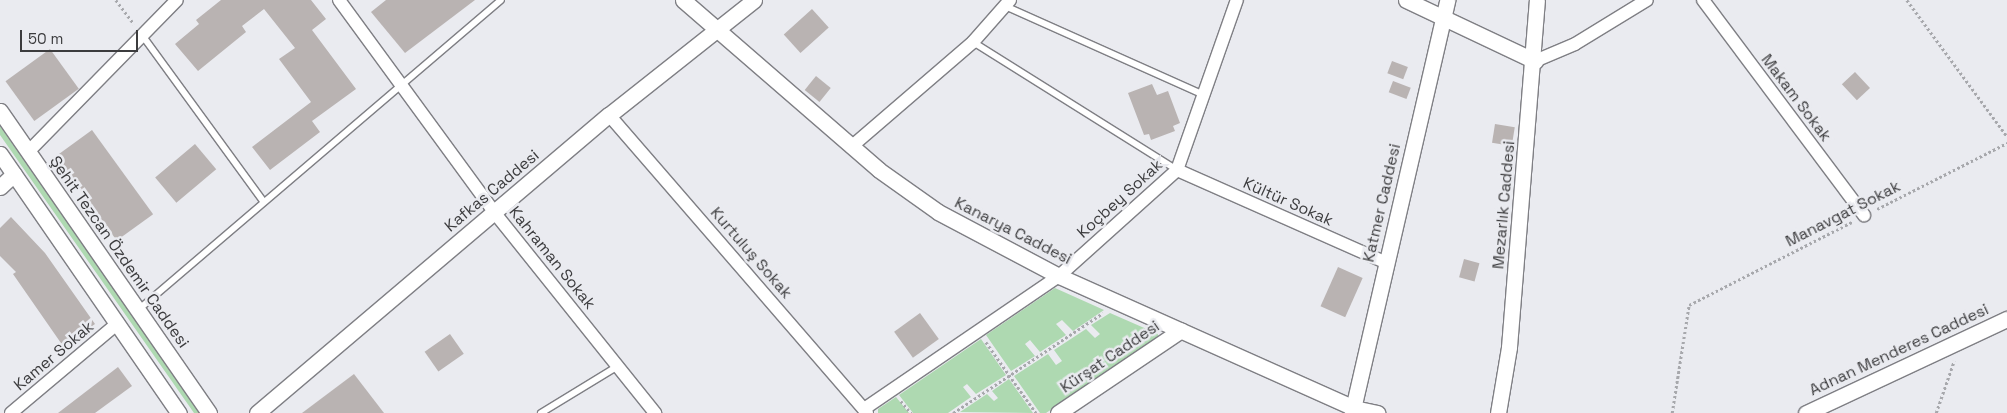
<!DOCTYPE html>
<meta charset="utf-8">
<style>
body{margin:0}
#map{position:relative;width:2007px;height:413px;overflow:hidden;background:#eaebf0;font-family:"Space Grotesk",sans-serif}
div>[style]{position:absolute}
.green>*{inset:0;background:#aed9b1}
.building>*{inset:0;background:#b9b3b2;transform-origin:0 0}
.path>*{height:2.5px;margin-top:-1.25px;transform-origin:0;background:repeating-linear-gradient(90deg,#a7a8ac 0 2.5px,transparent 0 5px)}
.roads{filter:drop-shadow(1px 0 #7f7f84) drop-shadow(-1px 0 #7f7f84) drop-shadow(0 1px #7f7f84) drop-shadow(0 -1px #7f7f84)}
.service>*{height:6px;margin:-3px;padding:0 3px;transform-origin:3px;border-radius:3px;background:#fff}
.minor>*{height:12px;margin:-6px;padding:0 6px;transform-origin:6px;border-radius:6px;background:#fff}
.tertiary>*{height:15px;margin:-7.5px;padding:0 7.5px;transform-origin:7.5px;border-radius:7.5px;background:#fff}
span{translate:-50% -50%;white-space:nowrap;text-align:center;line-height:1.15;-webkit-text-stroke:5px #eaebf0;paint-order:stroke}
.street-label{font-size:16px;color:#3c3c3e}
.scale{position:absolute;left:20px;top:30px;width:118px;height:22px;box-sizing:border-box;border:2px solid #3c3c3e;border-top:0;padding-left:6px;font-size:15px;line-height:18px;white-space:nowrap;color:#3c3c3e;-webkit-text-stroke:4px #eaebf0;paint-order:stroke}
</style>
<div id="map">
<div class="green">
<div style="clip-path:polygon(0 126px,112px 287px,199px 413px,194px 413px,7px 145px,0 135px)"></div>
<div style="clip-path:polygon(1055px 288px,1104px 310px,1073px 331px,1062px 320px,1056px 324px,1066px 335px,1040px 352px,1030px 340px,1025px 344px,1035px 356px,1011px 371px,986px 335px)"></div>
<div style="clip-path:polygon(1110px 313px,1158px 334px,1158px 338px,1046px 413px,1040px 413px,1014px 376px,1048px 354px,1056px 365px,1062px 361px,1054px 350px,1086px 329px,1095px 338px,1100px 334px,1091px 325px)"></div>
<div style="clip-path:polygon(981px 339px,1006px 375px,976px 394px,967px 384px,963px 387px,971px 397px,948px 413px,913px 413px,899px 395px)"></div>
<div style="clip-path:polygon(1009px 379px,1033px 413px,960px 412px,987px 394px,994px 401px,998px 398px,992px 391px)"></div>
<div style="clip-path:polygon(896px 397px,909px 413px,878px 413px,878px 409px)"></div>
</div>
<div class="building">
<div style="clip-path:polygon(221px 0,311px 0,326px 19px,312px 30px,356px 89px,312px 121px,320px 132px,270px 170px,252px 147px,311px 102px,279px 59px,295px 48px,264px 9px,242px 26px,246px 32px,198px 71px,175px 44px,199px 24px,196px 20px)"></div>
<div style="clip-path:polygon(386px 0,475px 0,405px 53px,371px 12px)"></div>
<div style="left:812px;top:9px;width:25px;height:38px;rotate:48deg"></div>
<div style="left:50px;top:49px;width:49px;height:55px;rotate:54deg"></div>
<div style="left:1392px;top:61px;width:17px;height:13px;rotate:21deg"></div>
<div style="left:1855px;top:72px;width:22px;height:18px;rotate:47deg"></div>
<div style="left:816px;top:76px;width:19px;height:18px;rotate:39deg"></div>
<div style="left:1393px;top:81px;width:19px;height:12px;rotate:21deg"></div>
<div style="clip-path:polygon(1152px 84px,1157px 95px,1168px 91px,1180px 123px,1173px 126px,1175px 131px,1151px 140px,1149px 134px,1144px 135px,1128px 93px)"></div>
<div style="left:1495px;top:124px;width:20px;height:19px;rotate:9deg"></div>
<div style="left:92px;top:130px;width:104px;height:45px;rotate:54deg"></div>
<div style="left:195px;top:144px;width:33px;height:52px;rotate:50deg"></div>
<div style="clip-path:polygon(11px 217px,45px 253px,95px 324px,63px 346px,13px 274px,16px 272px,0 256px,0 228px)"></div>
<div style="left:1464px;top:259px;width:16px;height:19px;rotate:15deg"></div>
<div style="left:1338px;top:267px;width:27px;height:43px;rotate:24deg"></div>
<div style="left:920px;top:313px;width:32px;height:32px;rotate:54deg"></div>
<div style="left:450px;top:334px;width:24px;height:31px;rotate:55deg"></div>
<div style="clip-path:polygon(118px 367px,132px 386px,95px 413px,58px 413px)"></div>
<div style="clip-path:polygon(354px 374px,384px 413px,302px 413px)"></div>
</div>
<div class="path">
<div style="left:116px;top:0;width:30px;rotate:53deg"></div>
<div style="left:1907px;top:0;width:169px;rotate:53.7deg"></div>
<div style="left:1877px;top:209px;width:146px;rotate:-26.9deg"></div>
<div style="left:986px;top:342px;width:87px;rotate:54.8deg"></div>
<div style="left:901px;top:401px;width:16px;rotate:50deg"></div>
<div style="left:953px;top:413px;width:180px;rotate:-33.7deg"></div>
<div style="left:1672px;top:413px;width:109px;rotate:-81.1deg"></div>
<div style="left:1689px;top:305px;width:183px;rotate:-27deg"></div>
<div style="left:1936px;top:413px;width:55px;rotate:-70.9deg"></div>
</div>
<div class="roads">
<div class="service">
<div style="left:1005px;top:6px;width:218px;rotate:24.1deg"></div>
<div style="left:142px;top:35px;width:205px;rotate:53.9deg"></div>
<div style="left:973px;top:42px;width:241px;rotate:32.1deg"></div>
<div style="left:138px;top:310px;width:477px;rotate:-40.5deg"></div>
<div style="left:541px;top:413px;width:90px;rotate:-31.4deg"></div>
</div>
<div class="minor">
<div style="left:339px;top:0;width:263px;rotate:53.8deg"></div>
<div style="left:494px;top:212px;width:258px;rotate:51.3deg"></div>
<div style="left:1703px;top:0;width:269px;rotate:53.2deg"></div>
<div style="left:1535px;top:61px;width:43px;rotate:-23deg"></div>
<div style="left:1575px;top:44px;width:84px;rotate:-31.4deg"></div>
<div style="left:609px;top:115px;width:394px;rotate:49.1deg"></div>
<div style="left:851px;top:147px;width:161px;rotate:-40.7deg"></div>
<div style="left:973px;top:42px;width:56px;rotate:-48.6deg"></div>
<div style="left:29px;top:151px;width:211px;rotate:-45.6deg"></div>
<div style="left:1177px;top:170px;width:230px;rotate:23.9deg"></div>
<div style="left:864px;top:409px;width:236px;rotate:-34.3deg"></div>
<div style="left:1059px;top:276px;width:159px;rotate:-41.9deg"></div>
<div style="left:1177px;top:170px;width:180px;rotate:-70.6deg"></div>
<div style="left:11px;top:413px;width:140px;rotate:-40.1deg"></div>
</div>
<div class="tertiary">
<div style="left:683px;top:0;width:259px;rotate:40.9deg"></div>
<div style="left:879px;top:170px;width:72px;rotate:35.4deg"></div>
<div style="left:938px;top:212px;width:137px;rotate:27.9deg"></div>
<div style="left:1059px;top:276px;width:323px;rotate:24.1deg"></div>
<div style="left:1354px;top:408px;width:24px;rotate:12deg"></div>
<div style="left:1406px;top:0;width:143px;rotate:25.3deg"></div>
<div style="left:0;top:111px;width:367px;rotate:55.3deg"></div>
<div style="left:0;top:154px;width:315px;rotate:55.4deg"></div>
<div style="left:0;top:187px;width:19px;rotate:-43deg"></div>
<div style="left:257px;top:413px;width:461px;rotate:-40.3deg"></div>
<div style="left:609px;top:115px;width:185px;rotate:-38.4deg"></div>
<div style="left:1058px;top:413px;width:148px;rotate:-34deg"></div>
<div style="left:1352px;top:413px;width:424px;rotate:-77deg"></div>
<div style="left:1498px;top:413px;width:67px;rotate:-80.5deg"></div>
<div style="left:1509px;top:347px;width:348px;rotate:-85.4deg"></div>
<div style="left:1806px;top:413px;width:222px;rotate:-25.1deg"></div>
</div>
</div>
<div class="street-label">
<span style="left:1796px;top:98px;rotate:53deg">Makam Sokak</span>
<span style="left:492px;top:191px;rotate:-40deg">Kafkas Caddesi</span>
<span style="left:1120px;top:199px;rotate:-42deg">Koçbey Sokak</span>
<span style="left:1288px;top:202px;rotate:24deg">Kültür Sokak</span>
<span style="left:1382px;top:203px;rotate:-77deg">Katmer Caddesi</span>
<span style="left:1504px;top:205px;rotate:-85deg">Mezarlık Caddesi</span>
<span style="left:1843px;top:214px;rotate:-27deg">Manavgat Sokak</span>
<span style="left:1013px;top:231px;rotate:27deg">Kanarya Caddesi</span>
<span style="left:119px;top:252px;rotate:55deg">Şehit Tezcan Özdemir Caddesi</span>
<span style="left:751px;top:253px;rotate:49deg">Kurtuluş Sokak</span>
<span style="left:552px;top:258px;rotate:51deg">Kahraman Sokak</span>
<span style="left:1899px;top:350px;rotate:-25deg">Adnan Menderes Caddesi</span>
<span style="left:54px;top:356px;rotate:-40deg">Kamer Sokak</span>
<span style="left:1110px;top:357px;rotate:-34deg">Kürşat Caddesi</span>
</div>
<div class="scale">50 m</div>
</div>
